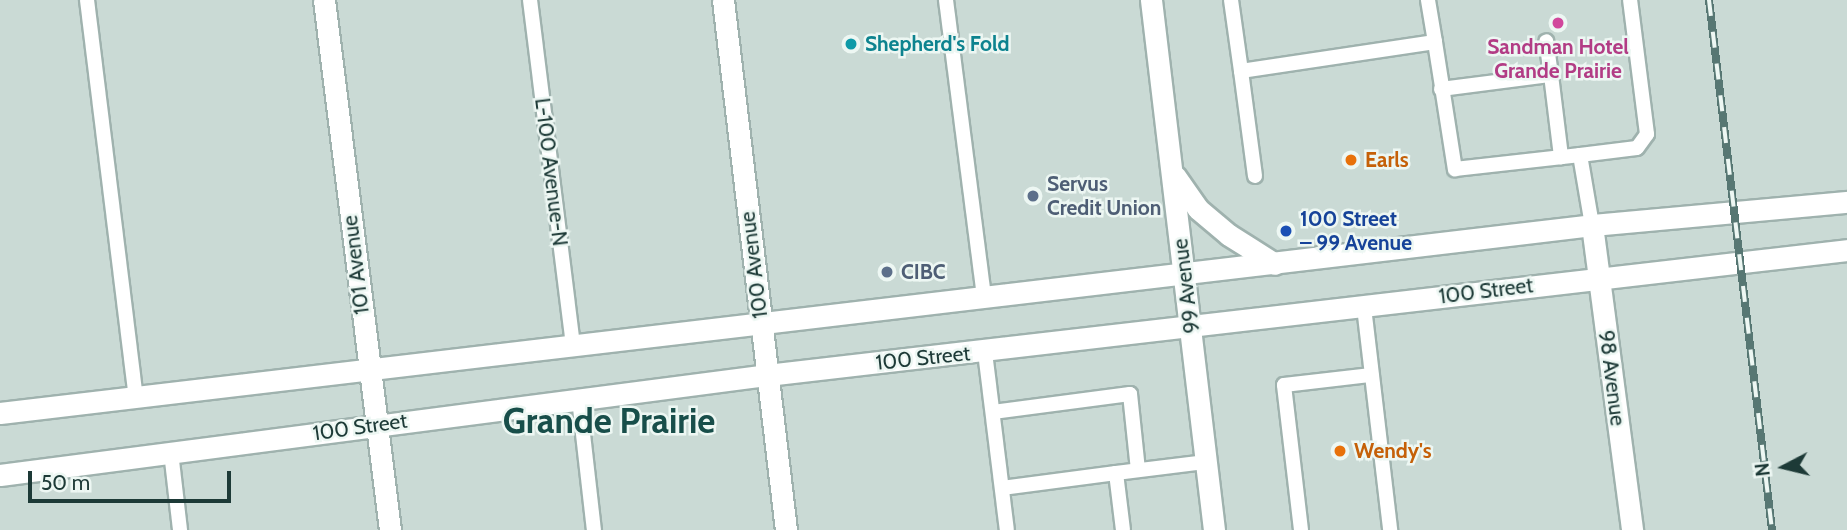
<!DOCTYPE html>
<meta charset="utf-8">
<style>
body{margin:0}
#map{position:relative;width:1847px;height:530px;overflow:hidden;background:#dceae6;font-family:Cabin,sans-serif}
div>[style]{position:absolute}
.built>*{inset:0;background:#cadad5;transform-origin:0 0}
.roads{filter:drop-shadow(2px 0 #9fb2ae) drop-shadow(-2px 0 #9fb2ae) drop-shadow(0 2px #9fb2ae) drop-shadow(0 -2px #9fb2ae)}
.service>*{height:14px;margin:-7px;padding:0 7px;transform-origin:7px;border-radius:7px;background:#fff}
.minor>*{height:21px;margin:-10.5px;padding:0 10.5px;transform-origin:10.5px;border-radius:10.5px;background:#fff}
.tertiary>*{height:21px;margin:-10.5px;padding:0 10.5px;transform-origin:10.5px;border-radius:10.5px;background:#fff}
.secondary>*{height:21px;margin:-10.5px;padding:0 10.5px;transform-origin:10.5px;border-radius:10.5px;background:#fff}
.rail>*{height:8px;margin-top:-4px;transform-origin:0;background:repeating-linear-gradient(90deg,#edf7f3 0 16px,#577773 0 32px);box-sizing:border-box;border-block:2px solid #577773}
.dots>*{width:19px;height:19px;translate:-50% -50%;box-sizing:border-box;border:4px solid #edf7f3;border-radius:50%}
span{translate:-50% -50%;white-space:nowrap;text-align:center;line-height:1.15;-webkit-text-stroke:5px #edf7f3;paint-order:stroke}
.culture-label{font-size:21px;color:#0d838f;font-weight:700}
.left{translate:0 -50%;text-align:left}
.hotel-label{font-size:21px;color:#b23c85;font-weight:700}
.food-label{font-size:21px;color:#c56008;font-weight:700}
.street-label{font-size:21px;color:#1d3a37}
.service-label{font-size:21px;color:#4e5e75;font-weight:700}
.transit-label{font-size:21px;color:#164399;font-weight:700}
.town-label{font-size:35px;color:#184e4a;font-weight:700}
.north{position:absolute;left:1749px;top:432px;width:70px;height:70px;-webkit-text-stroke:5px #edf7f3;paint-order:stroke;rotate:263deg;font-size:19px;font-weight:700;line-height:28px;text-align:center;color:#1d3a37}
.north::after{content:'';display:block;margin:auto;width:24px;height:32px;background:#1d3a37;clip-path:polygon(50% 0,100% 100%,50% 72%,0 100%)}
.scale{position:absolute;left:28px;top:471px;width:203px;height:32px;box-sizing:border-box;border:4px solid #1d3a37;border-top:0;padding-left:9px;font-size:21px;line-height:24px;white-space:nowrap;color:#1d3a37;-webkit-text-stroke:5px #edf7f3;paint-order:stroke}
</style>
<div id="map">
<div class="built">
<div style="left:0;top:0;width:1847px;height:530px"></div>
</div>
<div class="roads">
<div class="service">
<div style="left:87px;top:0;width:400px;rotate:83deg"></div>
<div style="left:530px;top:0;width:348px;rotate:82.9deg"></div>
<div style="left:946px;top:0;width:298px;rotate:82.7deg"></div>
<div style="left:1231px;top:0;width:72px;rotate:82deg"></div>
<div style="left:1435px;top:42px;width:129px;rotate:81.1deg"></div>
<div style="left:1455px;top:169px;width:126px;rotate:-6.4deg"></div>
<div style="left:1580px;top:155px;width:71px;rotate:80.3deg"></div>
<div style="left:1551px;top:75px;width:83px;rotate:83deg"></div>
<div style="left:1441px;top:89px;width:111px;rotate:-7.3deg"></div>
<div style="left:1551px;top:75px;width:34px;rotate:-98deg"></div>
<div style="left:1580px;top:155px;width:57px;rotate:-7deg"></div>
<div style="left:1637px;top:148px;width:17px;rotate:-54deg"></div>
<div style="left:1647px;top:134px;width:135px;rotate:-97.2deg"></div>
<div style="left:1255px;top:176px;width:106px;rotate:-97.6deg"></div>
<div style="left:1241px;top:71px;width:196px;rotate:-8.5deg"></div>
<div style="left:1435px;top:42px;width:43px;rotate:-99.5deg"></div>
<div style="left:1364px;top:307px;width:225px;rotate:83.3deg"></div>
<div style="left:985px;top:352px;width:179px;rotate:83deg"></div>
<div style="left:579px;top:399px;width:132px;rotate:83.5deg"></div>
<div style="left:993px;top:412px;width:138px;rotate:-7.5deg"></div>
<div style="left:1130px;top:394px;width:76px;rotate:84deg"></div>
<div style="left:171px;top:452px;width:79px;rotate:83.4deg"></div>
<div style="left:1116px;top:473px;width:91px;rotate:-7deg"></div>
<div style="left:1002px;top:488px;width:115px;rotate:-7.5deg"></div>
<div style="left:1116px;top:473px;width:57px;rotate:83deg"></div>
<div style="left:1301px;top:530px;width:146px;rotate:-96.7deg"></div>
<div style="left:1284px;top:385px;width:88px;rotate:-6.6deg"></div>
</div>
<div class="minor">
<div style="left:1592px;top:225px;width:308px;rotate:82.5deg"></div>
</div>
<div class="tertiary">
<div style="left:324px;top:0;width:534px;rotate:82.9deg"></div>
</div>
<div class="secondary">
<div style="left:723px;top:0;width:534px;rotate:83.22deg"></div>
<div style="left:1151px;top:0;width:534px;rotate:83.22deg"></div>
<div style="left:1175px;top:176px;width:40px;rotate:55.1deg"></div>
<div style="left:1198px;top:209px;width:40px;rotate:40deg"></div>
<div style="left:1229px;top:235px;width:54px;rotate:32.2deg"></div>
<div style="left:0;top:413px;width:1603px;rotate:-6.73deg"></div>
<div style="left:1592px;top:225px;width:256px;rotate:-5.2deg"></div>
<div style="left:0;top:475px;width:773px;rotate:-7.43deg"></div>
<div style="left:767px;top:375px;width:1087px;rotate:-6.6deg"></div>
</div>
</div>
<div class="rail">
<div style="left:1709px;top:0;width:534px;rotate:83.22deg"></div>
</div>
<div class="dots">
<div style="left:1558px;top:23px;background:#d1479c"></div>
<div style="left:851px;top:44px;background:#0f9aa8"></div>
<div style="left:1351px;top:160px;background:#e8710a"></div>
<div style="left:1033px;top:196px;background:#5c6f8a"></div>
<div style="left:1286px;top:231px;background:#1a4fb4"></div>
<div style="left:887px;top:272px;background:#5c6f8a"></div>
<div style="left:1340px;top:451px;background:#e8710a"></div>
</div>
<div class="culture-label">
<span class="left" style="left:865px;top:44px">Shepherd's Fold</span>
</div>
<div class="hotel-label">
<span style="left:1558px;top:59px">Sandman Hotel<br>Grande Prairie</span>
</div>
<div class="food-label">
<span class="left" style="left:1365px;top:160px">Earls</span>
<span class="left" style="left:1354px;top:451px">Wendy's</span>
</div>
<div class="street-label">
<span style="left:551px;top:172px;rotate:83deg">L-100 Avenue-N</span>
<span style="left:356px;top:265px;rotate:-97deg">101 Avenue</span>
<span style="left:754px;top:265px;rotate:-97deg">100 Avenue</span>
<span style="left:1186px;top:286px;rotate:-97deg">99 Avenue</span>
<span style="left:1486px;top:291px;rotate:-7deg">100 Street</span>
<span style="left:923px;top:358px;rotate:-6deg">100 Street</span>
<span style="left:1612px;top:378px;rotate:83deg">98 Avenue</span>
<span style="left:360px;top:427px;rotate:-8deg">100 Street</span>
</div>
<div class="service-label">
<span class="left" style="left:1047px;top:196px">Servus<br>Credit Union</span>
<span class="left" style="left:901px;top:272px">CIBC</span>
</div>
<div class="transit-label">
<span class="left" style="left:1300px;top:231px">100 Street<br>– 99 Avenue</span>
</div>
<div class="town-label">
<span style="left:609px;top:421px">Grande Prairie</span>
</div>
<div class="north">N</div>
<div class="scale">50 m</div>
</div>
